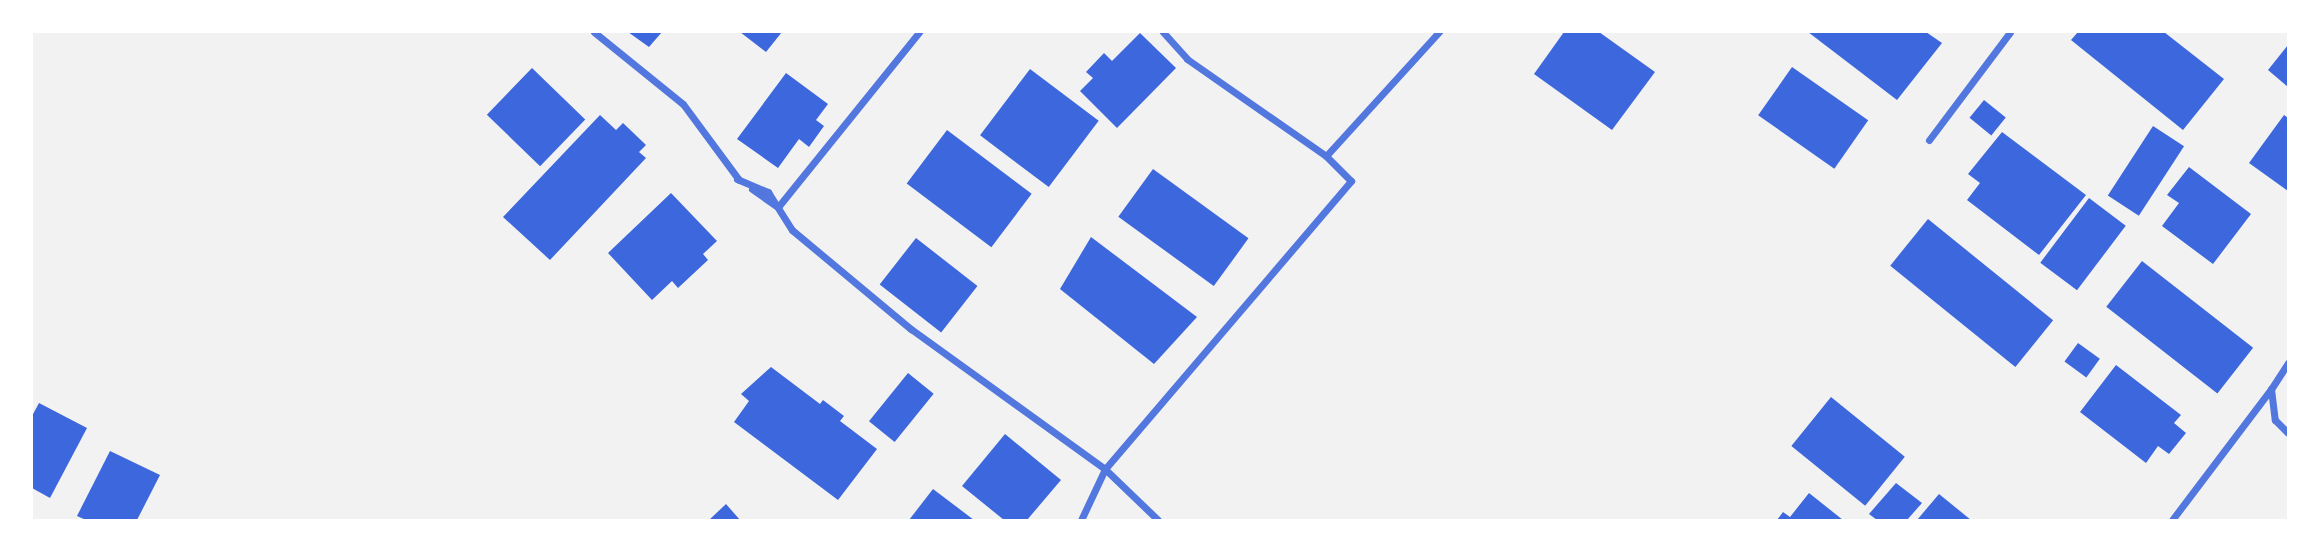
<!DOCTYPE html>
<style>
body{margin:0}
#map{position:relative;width:2320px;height:552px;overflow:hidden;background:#f2f2f2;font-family:"Fira Sans Condensed",sans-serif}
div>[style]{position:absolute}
.building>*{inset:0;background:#3d67dc;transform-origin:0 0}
.minor>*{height:7px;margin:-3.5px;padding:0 3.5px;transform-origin:3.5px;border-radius:3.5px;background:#5277de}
span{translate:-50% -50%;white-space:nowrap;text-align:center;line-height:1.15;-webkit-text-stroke:5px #fff;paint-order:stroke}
.frame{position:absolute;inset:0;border:33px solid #fff;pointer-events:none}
</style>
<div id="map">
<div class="building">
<div style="clip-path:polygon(628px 32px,662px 32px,649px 47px)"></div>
<div style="clip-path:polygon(740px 32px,782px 32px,766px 52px)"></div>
<div style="clip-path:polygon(1564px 32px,1599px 32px,1655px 72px,1612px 130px,1534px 74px)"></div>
<div style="clip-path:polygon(1808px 32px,1926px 32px,1942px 43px,1897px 100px)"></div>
<div style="clip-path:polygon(2078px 32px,2164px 32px,2224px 79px,2183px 130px,2071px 40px)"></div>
<div style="clip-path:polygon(1140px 33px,1176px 68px,1117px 128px,1080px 91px,1093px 78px,1086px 72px,1104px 53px,1112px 61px)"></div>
<div style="clip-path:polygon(2288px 45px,2288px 87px,2268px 70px)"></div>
<div style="left:1792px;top:67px;width:93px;height:59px;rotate:35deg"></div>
<div style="left:532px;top:68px;width:74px;height:65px;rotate:44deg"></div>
<div style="left:1030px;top:69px;width:86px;height:83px;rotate:37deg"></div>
<div style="clip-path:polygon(786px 73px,828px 104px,816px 120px,824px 126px,809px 147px,799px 139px,778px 168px,737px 139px)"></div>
<div style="left:1984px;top:100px;width:28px;height:23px;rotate:39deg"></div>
<div style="clip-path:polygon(600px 115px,616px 130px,623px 123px,646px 145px,639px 152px,646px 158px,550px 260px,503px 217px)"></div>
<div style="clip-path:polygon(2284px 115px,2288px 118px,2288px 191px,2249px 163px)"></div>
<div style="left:2153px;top:126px;width:37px;height:83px;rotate:33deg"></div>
<div style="left:947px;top:130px;width:106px;height:67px;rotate:37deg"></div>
<div style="clip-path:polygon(2002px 132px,2086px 195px,2039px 255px,1967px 200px,1980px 183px,1968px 174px)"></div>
<div style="clip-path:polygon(2189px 167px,2251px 214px,2213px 264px,2162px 226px,2179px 203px,2167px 195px)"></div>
<div style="left:1153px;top:169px;width:118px;height:59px;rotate:36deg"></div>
<div style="clip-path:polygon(671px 193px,717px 241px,703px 254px,708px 260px,678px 288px,672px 281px,652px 300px,608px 253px)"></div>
<div style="left:2089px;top:198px;width:46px;height:81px;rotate:37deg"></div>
<div style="left:1928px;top:219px;width:161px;height:60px;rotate:39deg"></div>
<div style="clip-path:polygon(1091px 237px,1197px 317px,1154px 364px,1060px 289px)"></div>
<div style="left:916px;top:238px;width:78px;height:59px;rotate:38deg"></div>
<div style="left:2142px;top:261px;width:141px;height:58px;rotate:38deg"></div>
<div style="left:2078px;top:343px;width:27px;height:23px;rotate:36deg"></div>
<div style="clip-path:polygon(2116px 365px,2181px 415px,2174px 423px,2186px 433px,2169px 454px,2158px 446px,2146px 463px,2080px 412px)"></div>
<div style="clip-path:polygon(771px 367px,820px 404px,823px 400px,844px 416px,840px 421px,877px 449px,838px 500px,734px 422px,749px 401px,741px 394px)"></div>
<div style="left:908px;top:373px;width:33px;height:62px;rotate:39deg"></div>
<div style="left:1831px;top:397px;width:95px;height:63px;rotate:39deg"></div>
<div style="clip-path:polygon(39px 403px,87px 428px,50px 498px,32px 488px,32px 416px)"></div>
<div style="clip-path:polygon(1005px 434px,1061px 480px,1027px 520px,1004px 520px,962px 486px)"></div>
<div style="clip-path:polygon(110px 451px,160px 475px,137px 520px,86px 520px,77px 516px)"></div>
<div style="clip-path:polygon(1896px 483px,1922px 503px,1907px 520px,1877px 520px,1869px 514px)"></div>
<div style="clip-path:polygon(933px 489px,974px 520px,909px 520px)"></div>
<div style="clip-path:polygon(1809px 493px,1843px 520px,1777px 520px,1783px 512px,1790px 517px)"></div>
<div style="clip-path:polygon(1939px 494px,1971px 520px,1917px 520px)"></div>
<div style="clip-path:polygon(726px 504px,740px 520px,709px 520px)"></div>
</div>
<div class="minor">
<div style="left:594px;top:32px;width:114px;rotate:39deg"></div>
<div style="left:683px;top:104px;width:94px;rotate:53.6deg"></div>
<div style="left:1163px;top:32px;width:36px;rotate:48deg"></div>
<div style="left:1187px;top:59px;width:169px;rotate:34.9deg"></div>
<div style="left:1929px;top:140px;width:135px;rotate:-53.1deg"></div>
<div style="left:737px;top:179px;width:34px;rotate:23deg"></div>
<div style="left:768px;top:192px;width:45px;rotate:57.7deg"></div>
<div style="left:792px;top:230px;width:155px;rotate:39.8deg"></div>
<div style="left:911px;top:329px;width:239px;rotate:35.8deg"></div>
<div style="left:1105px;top:469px;width:56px;rotate:115.2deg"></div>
<div style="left:752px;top:189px;width:32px;rotate:35deg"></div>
<div style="left:778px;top:207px;width:225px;rotate:-51.1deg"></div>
<div style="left:2288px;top:363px;width:31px;rotate:123deg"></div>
<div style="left:2271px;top:389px;width:31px;rotate:83deg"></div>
<div style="left:2275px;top:420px;width:18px;rotate:45deg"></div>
<div style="left:1158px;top:520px;width:74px;rotate:-136.1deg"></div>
<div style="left:1105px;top:469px;width:379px;rotate:-49.5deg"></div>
<div style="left:1351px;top:181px;width:35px;rotate:-135deg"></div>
<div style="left:1326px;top:156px;width:168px;rotate:-47.7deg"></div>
<div style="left:2172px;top:520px;width:164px;rotate:-52.9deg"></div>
</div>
<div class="frame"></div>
</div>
